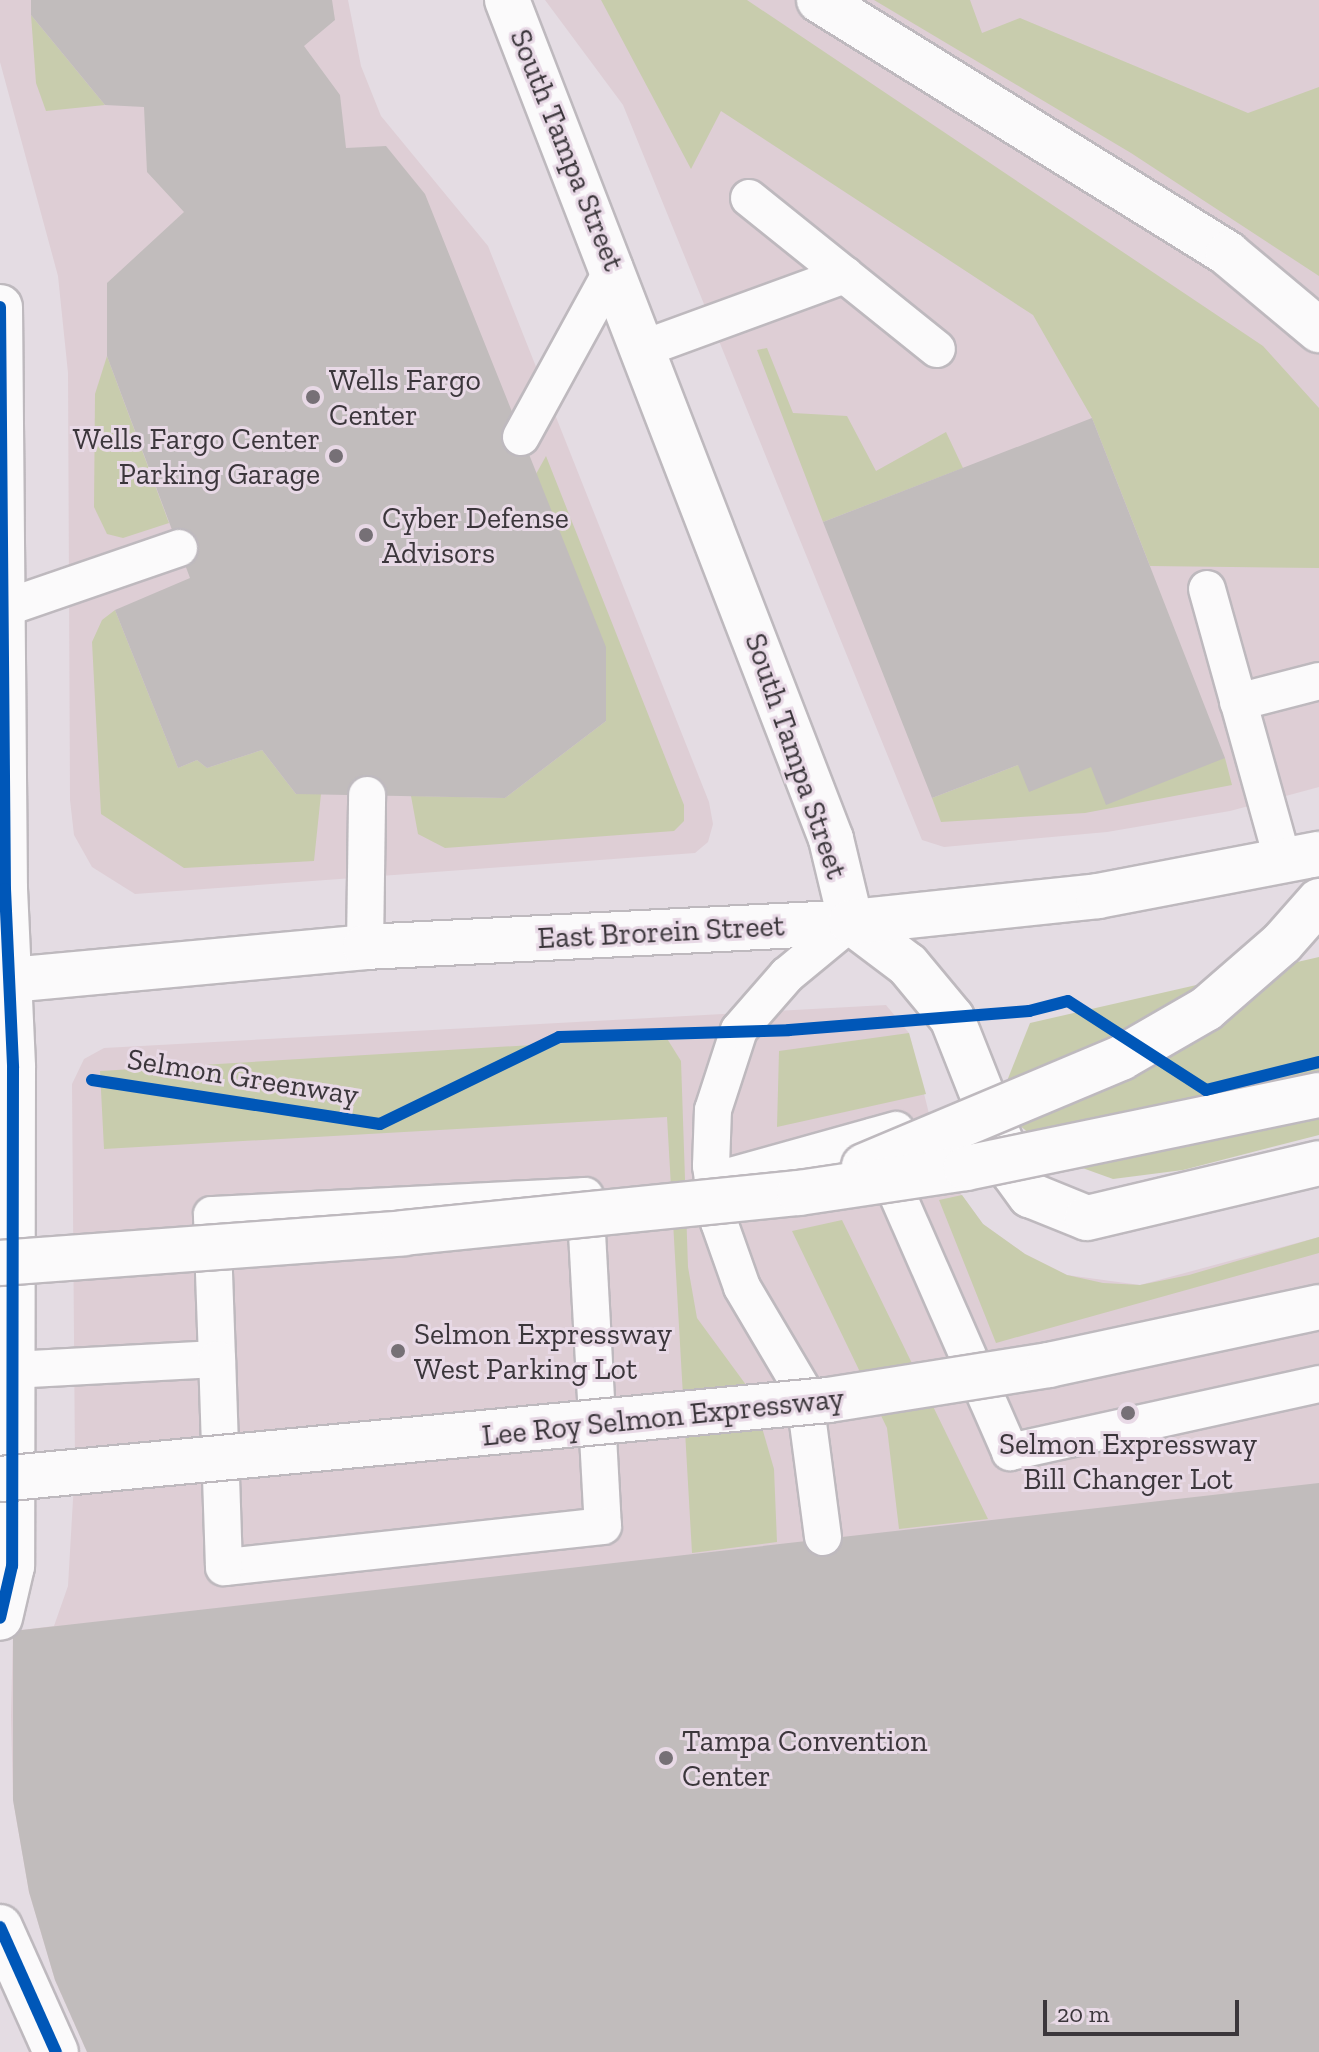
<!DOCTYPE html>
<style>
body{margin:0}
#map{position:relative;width:1319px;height:2052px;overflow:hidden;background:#e4dce3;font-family:"Zilla Slab",serif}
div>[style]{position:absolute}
.commercial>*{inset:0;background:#deced5}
.green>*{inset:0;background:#c8ccad}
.building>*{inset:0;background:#c1bcbc}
.roads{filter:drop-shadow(2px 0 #beb9be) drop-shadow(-2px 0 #beb9be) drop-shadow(0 2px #beb9be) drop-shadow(0 -2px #beb9be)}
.service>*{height:36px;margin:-18px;padding:0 18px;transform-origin:18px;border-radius:18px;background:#fbfafb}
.tertiary>*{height:44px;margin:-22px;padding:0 22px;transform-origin:22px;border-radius:22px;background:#fbfafb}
.secondary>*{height:44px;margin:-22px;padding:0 22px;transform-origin:22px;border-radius:22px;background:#fbfafb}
.motorway>*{height:44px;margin:-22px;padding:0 22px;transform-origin:22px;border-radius:22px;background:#fbfafb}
.bridges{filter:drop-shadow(2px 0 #beb9be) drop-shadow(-2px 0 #beb9be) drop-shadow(0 2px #beb9be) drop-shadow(0 -2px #beb9be)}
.motorway-bridge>*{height:44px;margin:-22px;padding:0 22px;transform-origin:22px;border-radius:22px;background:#fbfafb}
.cycleway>*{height:12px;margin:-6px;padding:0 6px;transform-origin:6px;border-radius:6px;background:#0057b8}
.dots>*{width:22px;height:22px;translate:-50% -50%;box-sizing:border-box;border:4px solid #e8d9e6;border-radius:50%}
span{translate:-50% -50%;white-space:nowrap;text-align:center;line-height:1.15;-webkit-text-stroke:6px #e8d9e6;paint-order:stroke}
.street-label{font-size:30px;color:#3b363b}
.poi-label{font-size:30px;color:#3b363b}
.left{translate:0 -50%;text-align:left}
.right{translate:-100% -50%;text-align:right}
.scale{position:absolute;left:1043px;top:2000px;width:196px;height:36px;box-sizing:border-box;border:4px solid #3b363b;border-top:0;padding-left:10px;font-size:24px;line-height:28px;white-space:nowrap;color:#3b363b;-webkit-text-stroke:6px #e8d9e6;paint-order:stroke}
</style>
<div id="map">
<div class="commercial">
<div style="clip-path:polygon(0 0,348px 0,361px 66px,381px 116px,488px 246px,709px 802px,713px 824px,708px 842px,695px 853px,135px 894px,92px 867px,74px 835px,70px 800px,68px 373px,58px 276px,0 62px)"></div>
<div style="clip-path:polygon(545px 0,1319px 0,1319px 787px,1230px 811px,1107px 832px,944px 847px,922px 840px,623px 105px)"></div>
<div style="clip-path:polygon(886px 1005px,909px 1033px,938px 1150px,958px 1190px,983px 1224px,1025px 1254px,1067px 1275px,1140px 1285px,1319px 1237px,1319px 2052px,87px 2052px,55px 1980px,29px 1892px,13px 1800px,11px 1716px,13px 1631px,54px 1626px,68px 1586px,75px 1465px,72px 1084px,84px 1059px,104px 1048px)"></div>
</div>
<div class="green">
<div style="clip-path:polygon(601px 0,747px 0,1263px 346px,1319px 408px,1319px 568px,1150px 566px,1092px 418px,1033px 315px,721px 111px,691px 169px)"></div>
<div style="clip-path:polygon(874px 0,970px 0,982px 33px,1020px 18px,1248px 113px,1319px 87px,1319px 276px,1131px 153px)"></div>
<div style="clip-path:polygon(31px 15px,105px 105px,46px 111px,36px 83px)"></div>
<div style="clip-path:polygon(767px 348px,793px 413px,847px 416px,876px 471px,946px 432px,963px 468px,823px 522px,757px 350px)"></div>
<div style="clip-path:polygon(107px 356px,169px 523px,123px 538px,107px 534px,94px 507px,95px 394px)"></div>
<div style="clip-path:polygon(546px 456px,684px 805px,684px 821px,674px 831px,445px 848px,418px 834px,411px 796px,505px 798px,606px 721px,536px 474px)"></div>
<div style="clip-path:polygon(115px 610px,178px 768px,197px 760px,207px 768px,262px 750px,296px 794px,321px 794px,314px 861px,184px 868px,101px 814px,92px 642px,102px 620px)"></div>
<div style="clip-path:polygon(1225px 758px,1232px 785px,1085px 813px,941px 822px,932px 798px,1018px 765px)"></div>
<div style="clip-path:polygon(1319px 957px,1319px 1135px,1183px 1170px,1113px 1179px,1063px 1161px,1019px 1125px,1007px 1081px,1030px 1023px)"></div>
<div style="clip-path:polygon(909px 1033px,926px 1094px,777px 1127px,779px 1051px)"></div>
<div style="clip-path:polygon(666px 1037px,681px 1061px,688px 1267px,697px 1318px,752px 1393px,774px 1469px,777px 1542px,692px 1553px,667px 1117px,104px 1149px,100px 1071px)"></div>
<div style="clip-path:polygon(962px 1195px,983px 1224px,1025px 1254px,1067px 1275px,1103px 1283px,1140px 1285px,1189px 1275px,1319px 1237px,1319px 1253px,996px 1343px,939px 1200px)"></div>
<div style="clip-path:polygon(842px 1220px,988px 1519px,899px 1529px,887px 1428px,792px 1231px)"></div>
</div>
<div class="building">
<div style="clip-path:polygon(31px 0,332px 0,335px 20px,304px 46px,340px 95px,346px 148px,386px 146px,425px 194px,606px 647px,606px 721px,505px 798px,296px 794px,262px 750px,207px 768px,197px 760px,178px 768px,115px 610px,190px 578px,107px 356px,107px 283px,184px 212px,147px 172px,144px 107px,105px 105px,31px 15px)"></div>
<div style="clip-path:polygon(1092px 418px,1225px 758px,1106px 805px,1091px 767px,1029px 792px,1018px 765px,932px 798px,823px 522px)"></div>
<div style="clip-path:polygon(1319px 1483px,1319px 2052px,87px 2052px,55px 1980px,29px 1892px,13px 1800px,13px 1631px)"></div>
</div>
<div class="roads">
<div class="service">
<div style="left:749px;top:198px;width:241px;rotate:38.8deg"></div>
<div style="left:645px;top:348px;width:213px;rotate:-20.1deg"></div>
<div style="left:521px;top:437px;width:194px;rotate:-61.3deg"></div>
<div style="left:1207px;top:589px;width:282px;rotate:74.4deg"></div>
<div style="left:5px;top:608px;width:184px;rotate:-19deg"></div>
<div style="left:1238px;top:702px;width:84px;rotate:-14.5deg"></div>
<div style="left:365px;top:947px;width:152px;rotate:-89.2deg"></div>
<div style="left:872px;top:1137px;width:344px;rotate:66.3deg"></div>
<div style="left:1010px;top:1452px;width:316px;rotate:-12.4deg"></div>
<div style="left:713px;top:1181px;width:190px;rotate:-15.6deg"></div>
<div style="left:13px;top:1370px;width:204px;rotate:-3.1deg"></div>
<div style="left:217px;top:1359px;width:144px;rotate:-92deg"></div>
<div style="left:212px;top:1215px;width:373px;rotate:-2.9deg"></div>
<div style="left:585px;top:1196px;width:330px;rotate:86.9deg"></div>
<div style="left:603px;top:1526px;width:381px;rotate:173.8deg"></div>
<div style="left:224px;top:1567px;width:208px;rotate:-91.9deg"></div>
<div style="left:823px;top:1537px;width:146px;rotate:-97.5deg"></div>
<div style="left:804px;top:1392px;width:122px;rotate:-120.6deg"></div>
<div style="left:742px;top:1287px;width:69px;rotate:-109.5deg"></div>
<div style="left:719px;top:1222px;width:57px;rotate:-98.1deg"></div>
<div style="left:711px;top:1166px;width:56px;rotate:-88deg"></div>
<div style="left:713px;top:1110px;width:84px;rotate:-72deg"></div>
<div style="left:739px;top:1030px;width:73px;rotate:-48.9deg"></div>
<div style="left:787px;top:975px;width:83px;rotate:-39.6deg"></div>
</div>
<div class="tertiary">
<div style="left:0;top:307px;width:582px;rotate:89.51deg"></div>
<div style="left:5px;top:889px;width:179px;rotate:87.4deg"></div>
<div style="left:13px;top:1068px;width:498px;rotate:90.1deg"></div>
<div style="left:12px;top:1566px;width:53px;rotate:103deg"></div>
<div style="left:0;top:1927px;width:137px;rotate:65.9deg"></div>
</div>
<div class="secondary">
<div style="left:507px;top:0;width:899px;rotate:68.88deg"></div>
<div style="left:831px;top:839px;width:85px;rotate:76.5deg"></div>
<div style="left:851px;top:922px;width:71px;rotate:37deg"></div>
<div style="left:908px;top:965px;width:69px;rotate:50.3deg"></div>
<div style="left:952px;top:1018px;width:166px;rotate:68.4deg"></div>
<div style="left:1013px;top:1172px;width:29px;rotate:54deg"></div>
<div style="left:1030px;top:1195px;width:61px;rotate:22deg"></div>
<div style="left:1087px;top:1218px;width:238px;rotate:-13.3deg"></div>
<div style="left:0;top:981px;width:367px;rotate:-5.3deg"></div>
<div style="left:365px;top:947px;width:487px;rotate:-2.9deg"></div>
<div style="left:851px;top:922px;width:248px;rotate:-6deg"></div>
<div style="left:1098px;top:896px;width:225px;rotate:-10.8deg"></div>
</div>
<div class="motorway">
<div style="left:819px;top:0;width:481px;rotate:31.8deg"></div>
<div style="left:1228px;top:254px;width:119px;rotate:39.9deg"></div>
</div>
</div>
<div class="bridges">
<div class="motorway-bridge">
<div style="left:864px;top:1166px;width:279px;rotate:-22.8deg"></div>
<div style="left:1121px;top:1058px;width:98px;rotate:-30deg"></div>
<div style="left:1206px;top:1009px;width:101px;rotate:-41deg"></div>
<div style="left:1282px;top:943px;width:56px;rotate:-48.6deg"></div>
<div style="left:0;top:1263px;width:405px;rotate:-4.2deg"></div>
<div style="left:404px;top:1233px;width:397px;rotate:-5.8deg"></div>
<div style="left:799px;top:1193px;width:169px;rotate:-8.5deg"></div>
<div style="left:966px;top:1168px;width:360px;rotate:-11.7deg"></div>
<div style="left:0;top:1479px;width:832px;rotate:-5.45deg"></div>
<div style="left:828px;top:1400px;width:224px;rotate:-9deg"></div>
<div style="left:1049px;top:1365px;width:276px;rotate:-12.1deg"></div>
</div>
</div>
<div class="cycleway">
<div style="left:0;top:307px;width:582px;rotate:89.51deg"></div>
<div style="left:5px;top:889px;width:179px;rotate:87.4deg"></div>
<div style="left:13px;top:1068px;width:498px;rotate:90.1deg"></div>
<div style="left:12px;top:1566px;width:53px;rotate:103deg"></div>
<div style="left:92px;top:1080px;width:291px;rotate:8.7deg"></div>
<div style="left:380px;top:1124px;width:199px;rotate:-25.9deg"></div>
<div style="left:559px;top:1037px;width:230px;rotate:-1.7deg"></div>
<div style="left:789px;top:1030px;width:241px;rotate:-4.5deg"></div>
<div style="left:1029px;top:1011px;width:40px;rotate:-14.4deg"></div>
<div style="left:1068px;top:1001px;width:164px;rotate:32.8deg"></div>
<div style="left:1206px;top:1090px;width:116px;rotate:-13.9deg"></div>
<div style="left:0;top:1927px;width:137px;rotate:65.9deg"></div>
</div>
<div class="dots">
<div style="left:313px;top:397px;background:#767076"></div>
<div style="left:336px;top:456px;background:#767076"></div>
<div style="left:366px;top:535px;background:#767076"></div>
<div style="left:398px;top:1351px;background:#767076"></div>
<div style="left:1128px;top:1413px;background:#767076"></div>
<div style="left:666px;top:1758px;background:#767076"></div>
</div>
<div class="street-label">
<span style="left:567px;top:150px;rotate:68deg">South Tampa Street</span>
<span style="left:796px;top:756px;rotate:71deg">South Tampa Street</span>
<span style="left:661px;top:932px;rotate:-3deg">East Brorein Street</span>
<span style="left:243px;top:1077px;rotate:9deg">Selmon Greenway</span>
<span style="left:663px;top:1417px;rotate:-6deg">Lee Roy Selmon Expressway</span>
</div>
<div class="poi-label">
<span class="left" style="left:329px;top:397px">Wells Fargo<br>Center</span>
<span class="right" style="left:320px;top:456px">Wells Fargo Center<br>Parking Garage</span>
<span class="left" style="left:382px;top:535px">Cyber Defense<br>Advisors</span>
<span class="left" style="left:414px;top:1351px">Selmon Expressway<br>West Parking Lot</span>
<span style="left:1128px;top:1461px">Selmon Expressway<br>Bill Changer Lot</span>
<span class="left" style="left:682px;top:1758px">Tampa Convention<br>Center</span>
</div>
<div class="scale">20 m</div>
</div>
